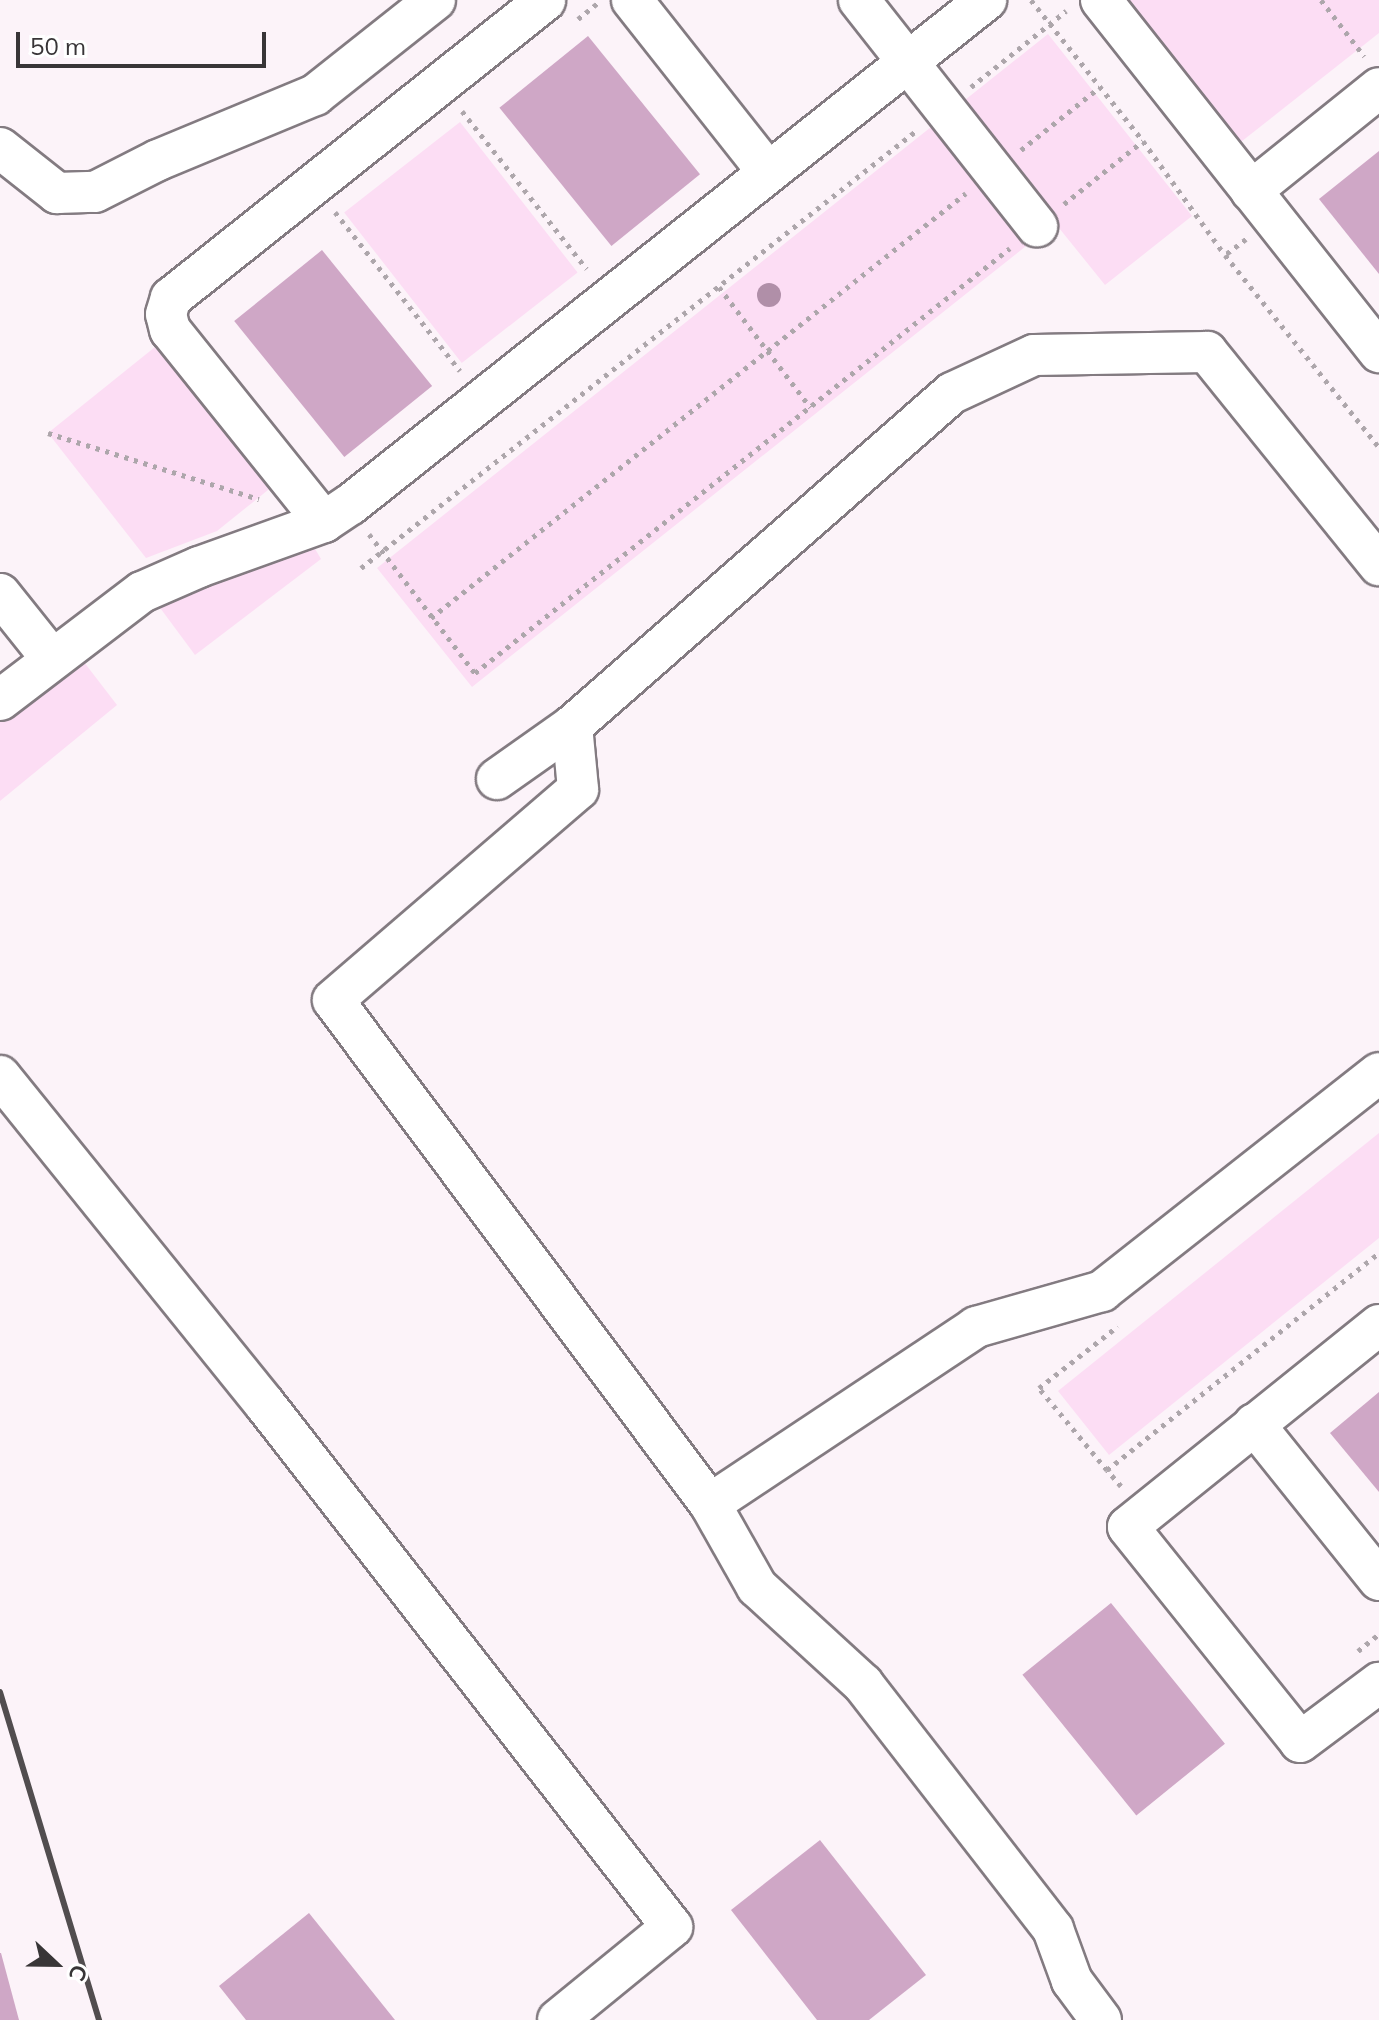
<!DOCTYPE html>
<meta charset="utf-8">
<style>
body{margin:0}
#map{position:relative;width:1379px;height:2020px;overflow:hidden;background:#fcf3f9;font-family:Mulish,sans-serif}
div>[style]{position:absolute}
.green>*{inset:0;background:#fcddf4;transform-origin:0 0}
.building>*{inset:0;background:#cfa7c6;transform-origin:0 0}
.path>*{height:5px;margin-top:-2.5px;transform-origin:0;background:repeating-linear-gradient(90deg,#ada6ab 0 4px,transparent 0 10px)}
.roads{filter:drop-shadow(2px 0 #837b81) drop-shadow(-2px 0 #837b81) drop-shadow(0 2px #837b81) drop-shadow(0 -2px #837b81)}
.minor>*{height:40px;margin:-20px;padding:0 20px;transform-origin:20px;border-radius:20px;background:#fff}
.rail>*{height:6px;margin:-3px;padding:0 3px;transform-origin:3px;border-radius:3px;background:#514d4f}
.trees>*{width:24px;height:24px;margin:-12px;border-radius:50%;background:#b08fa8}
span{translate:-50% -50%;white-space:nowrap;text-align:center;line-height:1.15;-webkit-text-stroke:8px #fff;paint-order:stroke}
.north{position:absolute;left:16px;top:1924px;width:80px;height:80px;-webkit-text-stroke:6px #fff;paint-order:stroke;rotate:112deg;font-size:22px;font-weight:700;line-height:32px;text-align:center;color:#383537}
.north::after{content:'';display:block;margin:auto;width:28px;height:36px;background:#383537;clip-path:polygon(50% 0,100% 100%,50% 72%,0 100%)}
.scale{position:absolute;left:16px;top:32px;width:250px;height:36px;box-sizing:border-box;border:4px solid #383537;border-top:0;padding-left:10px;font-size:24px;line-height:28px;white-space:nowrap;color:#383537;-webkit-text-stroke:6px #fff;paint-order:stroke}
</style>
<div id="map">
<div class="green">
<div style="clip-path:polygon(1120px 0,1379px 0,1379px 33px,1237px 145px)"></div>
<div style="clip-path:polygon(1048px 34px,1192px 216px,1105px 285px,1055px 223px,472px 687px,377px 568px)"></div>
<div style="left:460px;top:122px;width:191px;height:147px;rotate:52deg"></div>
<div style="clip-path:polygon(160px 343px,273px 486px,217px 531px,146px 558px,48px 433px)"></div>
<div style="clip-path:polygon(311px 542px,321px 559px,195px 655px,155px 601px)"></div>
<div style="clip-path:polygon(77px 653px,117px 705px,0 801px,0 715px)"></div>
<div style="clip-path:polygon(1379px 1133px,1379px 1238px,1109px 1455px,1058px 1391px)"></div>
</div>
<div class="building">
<div style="left:588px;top:36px;width:178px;height:114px;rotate:51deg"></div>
<div style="clip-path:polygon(1379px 151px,1379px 274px,1319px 199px)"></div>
<div style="left:322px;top:250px;width:175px;height:113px;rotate:51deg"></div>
<div style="clip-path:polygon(1379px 1392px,1379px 1492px,1330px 1433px)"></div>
<div style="left:1111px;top:1603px;width:181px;height:114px;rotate:51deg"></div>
<div style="clip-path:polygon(820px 1840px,926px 1975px,869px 2020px,817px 2020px,731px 1910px)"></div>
<div style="clip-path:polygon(309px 1913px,395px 2020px,246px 2020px,219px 1986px)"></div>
<div style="clip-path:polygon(0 1953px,1px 1953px,19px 2020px,0 2020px)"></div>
</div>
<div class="path">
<div style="left:1031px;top:0;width:180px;rotate:51.5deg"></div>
<div style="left:1143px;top:141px;width:140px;rotate:54.3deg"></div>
<div style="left:1321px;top:0;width:71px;rotate:52.5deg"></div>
<div style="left:578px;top:19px;width:26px;rotate:-39deg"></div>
<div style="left:971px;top:87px;width:122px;rotate:-38.7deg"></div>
<div style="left:462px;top:111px;width:201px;rotate:51.7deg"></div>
<div style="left:1021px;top:150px;width:101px;rotate:-38.6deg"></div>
<div style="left:1064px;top:204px;width:101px;rotate:-38.6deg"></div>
<div style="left:335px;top:212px;width:202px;rotate:51.8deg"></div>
<div style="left:1246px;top:239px;width:26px;rotate:143deg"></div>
<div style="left:1225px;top:255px;width:246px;rotate:51.3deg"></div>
<div style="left:719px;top:287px;width:151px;rotate:52.8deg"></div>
<div style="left:48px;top:433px;width:221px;rotate:17.4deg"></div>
<div style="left:369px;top:534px;width:175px;rotate:52.7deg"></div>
<div style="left:475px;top:673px;width:683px;rotate:-38.46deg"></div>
<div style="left:361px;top:568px;width:706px;rotate:-38.22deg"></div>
<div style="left:431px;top:618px;width:683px;rotate:-38.46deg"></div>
<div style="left:1107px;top:1470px;width:107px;rotate:-129.7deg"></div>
<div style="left:1039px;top:1388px;width:100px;rotate:-38.1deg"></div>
<div style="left:1121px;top:1486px;width:21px;rotate:-131deg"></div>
<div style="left:1107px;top:1470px;width:348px;rotate:-38.6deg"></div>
<div style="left:1358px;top:1651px;width:27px;rotate:-39deg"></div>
</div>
<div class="roads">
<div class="minor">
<div style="left:632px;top:0;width:219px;rotate:51.7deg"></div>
<div style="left:859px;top:0;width:288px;rotate:51.8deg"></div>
<div style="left:1101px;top:0;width:449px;rotate:51.7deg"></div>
<div style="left:0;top:148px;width:73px;rotate:38.3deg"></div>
<div style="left:57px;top:193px;width:38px;rotate:-2deg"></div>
<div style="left:95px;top:192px;width:71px;rotate:-26.9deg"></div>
<div style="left:158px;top:160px;width:170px;rotate:-22.5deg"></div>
<div style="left:315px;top:95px;width:153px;rotate:-38.4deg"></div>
<div style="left:1251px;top:191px;width:164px;rotate:-38.8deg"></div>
<div style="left:324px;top:522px;width:246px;rotate:-128.7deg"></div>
<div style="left:170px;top:330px;width:16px;rotate:-104deg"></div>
<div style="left:166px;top:314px;width:17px;rotate:-73deg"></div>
<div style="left:171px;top:298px;width:478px;rotate:-38.5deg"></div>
<div style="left:0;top:594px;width:82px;rotate:51.4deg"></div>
<div style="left:0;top:700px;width:178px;rotate:-37.3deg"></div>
<div style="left:142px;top:592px;width:62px;rotate:-23.7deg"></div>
<div style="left:199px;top:567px;width:133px;rotate:-19.8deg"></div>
<div style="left:324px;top:522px;width:32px;rotate:-34deg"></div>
<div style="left:351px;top:504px;width:811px;rotate:-38.44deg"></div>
<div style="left:497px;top:779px;width:92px;rotate:-35.2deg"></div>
<div style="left:0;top:1076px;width:420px;rotate:51.1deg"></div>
<div style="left:264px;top:1403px;width:664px;rotate:52.09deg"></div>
<div style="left:672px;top:1927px;width:147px;rotate:140.8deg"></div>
<div style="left:1379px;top:1325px;width:322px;rotate:141.2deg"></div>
<div style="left:1128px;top:1527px;width:275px;rotate:51.3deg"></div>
<div style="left:1300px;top:1742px;width:99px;rotate:-36.8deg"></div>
<div style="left:1254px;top:1424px;width:200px;rotate:51.3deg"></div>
<div style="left:710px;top:1504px;width:320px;rotate:-33.6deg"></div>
<div style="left:976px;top:1327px;width:131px;rotate:-15.9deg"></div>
<div style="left:1102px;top:1291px;width:352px;rotate:-38.2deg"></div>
<div style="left:1101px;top:2020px;width:49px;rotate:-126.6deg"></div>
<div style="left:1072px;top:1981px;width:55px;rotate:-110.1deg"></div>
<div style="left:1053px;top:1929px;width:310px;rotate:-127.8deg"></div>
<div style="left:863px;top:1684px;width:144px;rotate:-137.5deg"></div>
<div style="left:757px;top:1587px;width:95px;rotate:-119.5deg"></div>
<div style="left:710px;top:1504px;width:629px;rotate:-126.8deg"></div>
<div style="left:333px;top:1000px;width:323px;rotate:-40.7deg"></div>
<div style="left:578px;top:789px;width:63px;rotate:-95.4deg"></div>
<div style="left:572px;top:726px;width:505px;rotate:-41.23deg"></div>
<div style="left:952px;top:393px;width:90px;rotate:-24.9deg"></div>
<div style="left:1034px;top:355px;width:173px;rotate:-1deg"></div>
<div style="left:1207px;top:352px;width:274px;rotate:51.1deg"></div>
</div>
</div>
<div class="rail">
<div style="left:0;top:1692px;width:343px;rotate:73.2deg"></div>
</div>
<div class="trees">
<div style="left:769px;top:295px"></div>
</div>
<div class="north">С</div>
<div class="scale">50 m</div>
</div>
